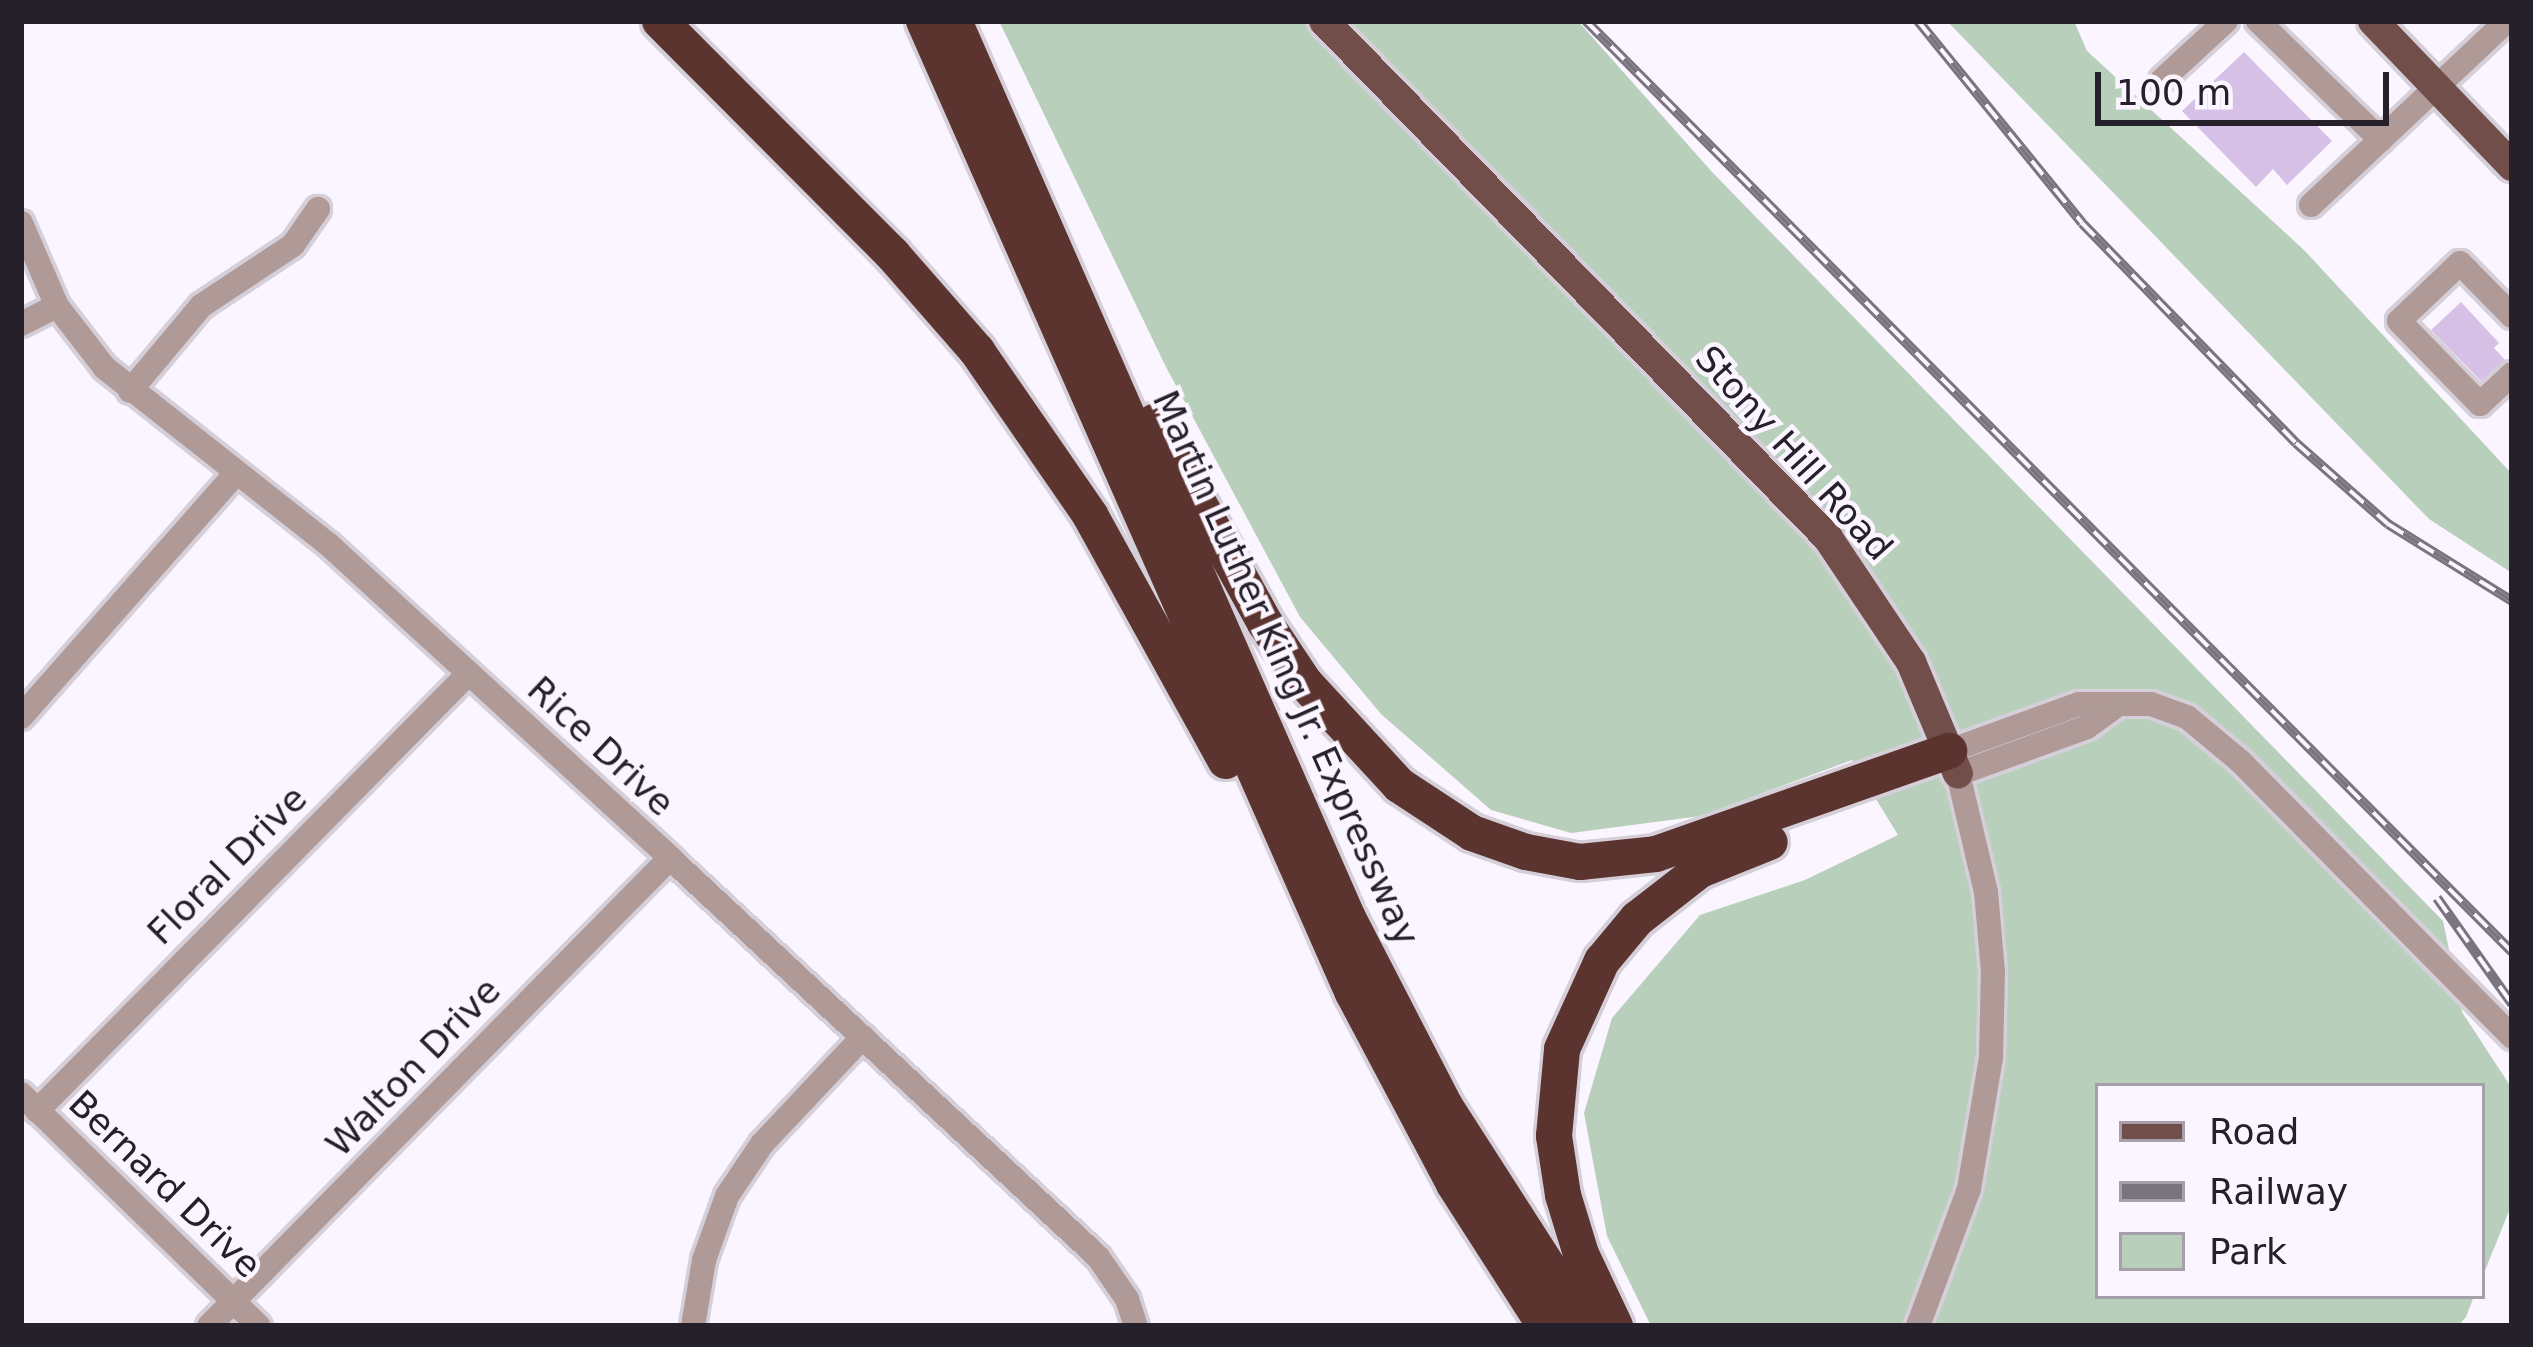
<!DOCTYPE html>
<style>
body{margin:0}
#map{position:relative;width:2533px;height:1347px;overflow:hidden;background:#fbf5ff;font-family:"DejaVu Sans",sans-serif}
div>[style]{position:absolute}
.green>*{inset:0;background:#b8d0bb}
.building>*{inset:0;background:#d6c0e5}
.roads{filter:drop-shadow(3px 0 #d5cfd9) drop-shadow(-3px 0 #d5cfd9) drop-shadow(0 3px #d5cfd9) drop-shadow(0 -3px #d5cfd9)}
.minor>*{height:24px;margin:-12px;padding:0 12px;transform-origin:12px;border-radius:12px;background:#af9a97}
.major>*{height:30px;margin:-15px;padding:0 15px;transform-origin:15px;border-radius:15px;background:#714e49}
.highway>*{height:36px;margin:-18px;padding:0 18px;transform-origin:18px;border-radius:18px;background:#5b342f}
.rail>*{height:10px;margin-top:-5px;transform-origin:0;background:repeating-linear-gradient(90deg,#fbf5ff 0 18px,#7a747e 0 36px);box-sizing:border-box;border-block:3px solid #7a747e}
span{translate:-50% -50%;white-space:nowrap;text-align:center;line-height:1.15;-webkit-text-stroke:9px #fbf5ff;paint-order:stroke}
.street-label{font-size:36px;color:#26202a}
.frame{position:absolute;inset:0;border:24px solid #26202a;pointer-events:none}
.legend{position:absolute;left:2095px;top:1083px;width:390px;height:216px;box-sizing:border-box;background:#fbf5ff;border:3px solid #a6a0aa;margin:0;padding:15px 21px;list-style:none;font-size:36px;color:#26202a}
.legend li{display:flex;align-items:center;gap:24px;height:60px}
.legend b{width:60px;border:3px solid #a6a0aa}
.scale{position:absolute;left:2095px;top:72px;width:294px;height:54px;box-sizing:border-box;border:6px solid #26202a;border-top:0;padding-left:15px;font-size:36px;line-height:42px;white-space:nowrap;color:#26202a;-webkit-text-stroke:9px #fbf5ff;paint-order:stroke}
</style>
<div id="map">
<div class="green">
<div style="clip-path:polygon(999px 21px,1578px 21px,1713px 173px,2443px 921px,2462px 1012px,2509px 1084px,2509px 1211px,2482px 1278px,2482px 1086px,2098px 1086px,2098px 1296px,2474px 1296px,2466px 1317px,2458px 1326px,1651px 1326px,1607px 1236px,1584px 1113px,1612px 1018px,1700px 915px,1805px 880px,1898px 835px,1852px 760px,1701px 816px,1571px 833px,1491px 810px,1381px 714px,1300px 617px,1166px 367px)"></div>
<div style="clip-path:polygon(1947px 21px,2074px 21px,2087px 51px,2304px 250px,2512px 474px,2512px 573px,2429px 519px)"></div>
</div>
<div class="building">
<div style="clip-path:polygon(2244px 52px,2332px 141px,2287px 185px,2273px 169px,2256px 187px,2182px 111px)"></div>
<div style="clip-path:polygon(2461px 302px,2499px 343px,2494px 348px,2505px 360px,2481px 381px,2431px 330px)"></div>
</div>
<div class="roads">
<div class="minor">
<div style="left:2258px;top:21px;width:171px;rotate:44.1deg"></div>
<div style="left:2162px;top:80px;width:87px;rotate:-42.7deg"></div>
<div style="left:2311px;top:205px;width:269px;rotate:-43.2deg"></div>
<div style="left:21px;top:223px;width:90px;rotate:66.6deg"></div>
<div style="left:57px;top:306px;width:78px;rotate:52.3deg"></div>
<div style="left:105px;top:368px;width:285px;rotate:38.3deg"></div>
<div style="left:329px;top:545px;width:463px;rotate:42.5deg"></div>
<div style="left:670px;top:858px;width:585px;rotate:42.99deg"></div>
<div style="left:1098px;top:1257px;width:51px;rotate:55.4deg"></div>
<div style="left:1127px;top:1299px;width:28px;rotate:72deg"></div>
<div style="left:2512px;top:316px;width:74px;rotate:-134.5deg"></div>
<div style="left:2460px;top:263px;width:84px;rotate:136.4deg"></div>
<div style="left:2399px;top:321px;width:116px;rotate:45.7deg"></div>
<div style="left:2480px;top:404px;width:44px;rotate:-43.2deg"></div>
<div style="left:21px;top:324px;width:40px;rotate:-26.6deg"></div>
<div style="left:130px;top:391px;width:111px;rotate:-50.1deg"></div>
<div style="left:201px;top:306px;width:110px;rotate:-33.5deg"></div>
<div style="left:293px;top:245px;width:44px;rotate:-55.2deg"></div>
<div style="left:21px;top:717px;width:325px;rotate:-48.6deg"></div>
<div style="left:1949px;top:751px;width:138px;rotate:-19.9deg"></div>
<div style="left:2079px;top:704px;width:72px"></div>
<div style="left:2151px;top:704px;width:38px;rotate:20deg"></div>
<div style="left:2187px;top:717px;width:70px;rotate:39.8deg"></div>
<div style="left:2241px;top:762px;width:386px;rotate:45.4deg"></div>
<div style="left:21px;top:1094px;width:332px;rotate:44.3deg"></div>
<div style="left:37px;top:1111px;width:615px;rotate:-45.4deg"></div>
<div style="left:209px;top:1326px;width:657px;rotate:-45.43deg"></div>
<div style="left:693px;top:1326px;width:67px;rotate:-80.5deg"></div>
<div style="left:704px;top:1260px;width:68px;rotate:-70.2deg"></div>
<div style="left:727px;top:1196px;width:63px;rotate:-56.1deg"></div>
<div style="left:762px;top:1144px;width:147px;rotate:-46.7deg"></div>
<div style="left:1918px;top:1326px;width:146px;rotate:-69.6deg"></div>
<div style="left:1969px;top:1189px;width:133px;rotate:-80.5deg"></div>
<div style="left:1991px;top:1058px;width:86px;rotate:-88.7deg"></div>
<div style="left:1993px;top:972px;width:80px;rotate:-95deg"></div>
<div style="left:1986px;top:892px;width:121px;rotate:-103.3deg"></div>
<div style="left:1958px;top:774px;width:137px;rotate:-20deg"></div>
<div style="left:2087px;top:727px;width:34px;rotate:-36deg"></div>
</div>
<div class="major">
<div style="left:1324px;top:21px;width:722px;rotate:45.73deg"></div>
<div style="left:1828px;top:538px;width:149px;rotate:56.2deg"></div>
<div style="left:1911px;top:662px;width:121px;rotate:67.2deg"></div>
<div style="left:2373px;top:21px;width:201px;rotate:46.2deg"></div>
</div>
<div class="highway">
<div style="left:660px;top:21px;width:330px;rotate:45.1deg"></div>
<div style="left:893px;top:255px;width:128px;rotate:48.8deg"></div>
<div style="left:977px;top:351px;width:199px;rotate:55.4deg"></div>
<div style="left:1090px;top:515px;width:281px;rotate:61.1deg"></div>
<div style="left:924px;top:21px;width:1062px;rotate:66.19deg"></div>
<div style="left:1353px;top:993px;width:216px;rotate:62.1deg"></div>
<div style="left:1454px;top:1184px;width:169px;rotate:57.3deg"></div>
<div style="left:954px;top:21px;width:977px;rotate:66.29deg"></div>
<div style="left:1347px;top:916px;width:214px;rotate:62.7deg"></div>
<div style="left:1445px;top:1106px;width:261px;rotate:57.3deg"></div>
<div style="left:1154px;top:422px;width:230px;rotate:61.1deg"></div>
<div style="left:1265px;top:623px;width:72px;rotate:56.3deg"></div>
<div style="left:1305px;top:683px;width:139px;rotate:47.3deg"></div>
<div style="left:1399px;top:785px;width:87px;rotate:33.3deg"></div>
<div style="left:1472px;top:833px;width:57px;rotate:19.4deg"></div>
<div style="left:1526px;top:852px;width:55px;rotate:10.5deg"></div>
<div style="left:1580px;top:862px;width:76px;rotate:-6deg"></div>
<div style="left:1656px;top:854px;width:311px;rotate:-19.4deg"></div>
<div style="left:1615px;top:1326px;width:80px;rotate:-115.3deg"></div>
<div style="left:1581px;top:1254px;width:62px;rotate:-107deg"></div>
<div style="left:1563px;top:1195px;width:60px;rotate:-98.7deg"></div>
<div style="left:1554px;top:1136px;width:87px;rotate:-84.7deg"></div>
<div style="left:1562px;top:1049px;width:97px;rotate:-65.6deg"></div>
<div style="left:1602px;top:961px;width:55px;rotate:-50.2deg"></div>
<div style="left:1637px;top:919px;width:80px;rotate:-37.9deg"></div>
<div style="left:1700px;top:870px;width:75px;rotate:-21.8deg"></div>
</div>
</div>
<div class="rail">
<div style="left:1586px;top:21px;width:1313px;rotate:45.15deg"></div>
<div style="left:1918px;top:21px;width:260px;rotate:50.9deg"></div>
<div style="left:2082px;top:223px;width:307px;rotate:45.8deg"></div>
<div style="left:2296px;top:443px;width:123px;rotate:41.4deg"></div>
<div style="left:2388px;top:524px;width:146px;rotate:31.8deg"></div>
<div style="left:2437px;top:898px;width:130px;rotate:54.7deg"></div>
</div>
<div class="street-label">
<span style="left:1794px;top:453px;rotate:48deg">Stony Hill Road</span>
<span style="left:1286px;top:668px;rotate:66deg">Martin Luther King Jr. Expressway</span>
<span style="left:601px;top:746px;rotate:43deg">Rice Drive</span>
<span style="left:227px;top:865px;rotate:-45deg">Floral Drive</span>
<span style="left:413px;top:1067px;rotate:-46deg">Walton Drive</span>
<span style="left:165px;top:1184px;rotate:44deg">Bernard Drive</span>
</div>
<div class="frame"></div>
<ul class="legend">
<li><b style="height:15px;background:#714e49"></b>Road</li>
<li><b style="height:15px;background:#7a747e"></b>Railway</li>
<li><b style="height:33px;background:#b8d0bb"></b>Park</li>
</ul>
<div class="scale">100 m</div>
</div>
